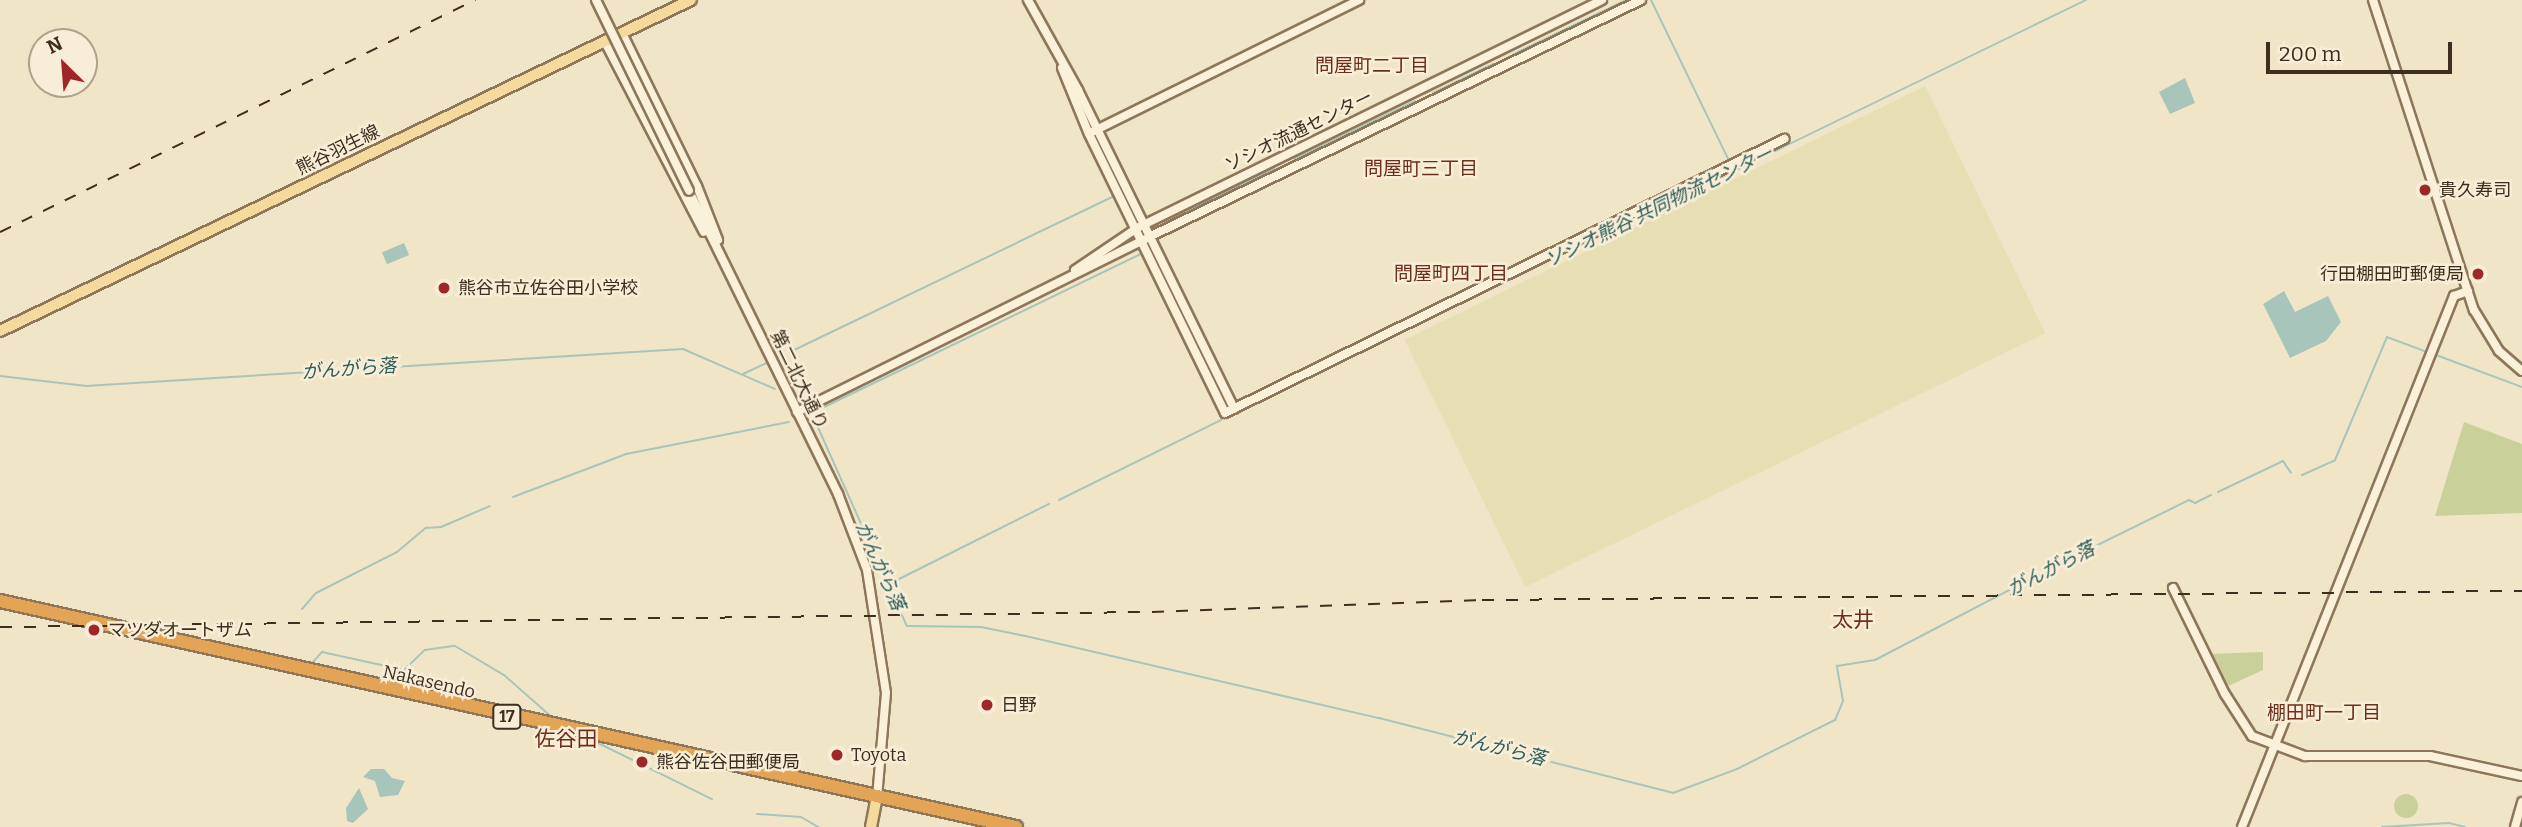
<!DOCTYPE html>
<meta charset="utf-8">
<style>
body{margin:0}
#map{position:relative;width:2522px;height:827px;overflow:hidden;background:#f1e5c7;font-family:Bitter,"Noto Sans JP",serif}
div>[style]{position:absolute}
.farmland>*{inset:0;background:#e7dfb4;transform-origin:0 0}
.green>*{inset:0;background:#c9d09a}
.round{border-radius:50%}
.water>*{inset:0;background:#a8c5bc;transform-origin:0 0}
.stream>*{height:2px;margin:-1px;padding:0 1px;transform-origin:1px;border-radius:1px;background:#a8c5bc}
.roads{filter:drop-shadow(2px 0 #8e765b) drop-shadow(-2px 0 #8e765b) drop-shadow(0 2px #8e765b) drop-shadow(0 -2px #8e765b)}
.minor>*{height:8px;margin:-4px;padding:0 4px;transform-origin:4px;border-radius:4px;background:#fbf1db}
.major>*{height:10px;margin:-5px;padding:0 5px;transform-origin:5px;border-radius:5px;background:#f5da9e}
.highway>*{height:12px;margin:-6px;padding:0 6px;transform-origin:6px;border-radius:6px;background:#e3a555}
.rail>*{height:2px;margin-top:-1px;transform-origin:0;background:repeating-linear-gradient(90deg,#3e2e1f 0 12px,transparent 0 24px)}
.bridges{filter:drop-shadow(2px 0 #8e765b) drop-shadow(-2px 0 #8e765b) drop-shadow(0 2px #8e765b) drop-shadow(0 -2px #8e765b)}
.minor-bridge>*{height:8px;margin:-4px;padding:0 4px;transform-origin:4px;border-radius:4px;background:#fbf1db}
.dots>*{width:19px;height:19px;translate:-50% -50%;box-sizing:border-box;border:4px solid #f8eed7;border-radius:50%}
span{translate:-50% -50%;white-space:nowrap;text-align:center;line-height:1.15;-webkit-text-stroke:5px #f8eed7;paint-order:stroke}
.shield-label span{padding:2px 5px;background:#f8eed7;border:2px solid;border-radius:5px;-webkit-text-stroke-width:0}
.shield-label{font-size:16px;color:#3e2e1f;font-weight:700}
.street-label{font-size:18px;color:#3e2e1f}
.poi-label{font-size:18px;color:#3e2e1f}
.left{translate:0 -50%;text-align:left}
.right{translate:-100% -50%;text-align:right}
.neighbourhood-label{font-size:19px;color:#6d2e1c}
.water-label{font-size:19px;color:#2e5e5b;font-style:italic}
.quarter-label{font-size:21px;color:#6d2e1c}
.north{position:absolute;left:28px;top:28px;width:70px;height:70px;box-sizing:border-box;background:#f8eed7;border:2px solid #aea18d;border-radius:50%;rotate:335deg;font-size:19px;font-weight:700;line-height:28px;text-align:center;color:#3e2e1f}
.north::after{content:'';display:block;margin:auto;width:24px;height:32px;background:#a02727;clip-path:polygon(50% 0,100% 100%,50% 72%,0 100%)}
.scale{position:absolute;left:2266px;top:42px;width:186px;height:32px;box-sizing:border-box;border:4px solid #3e2e1f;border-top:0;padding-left:9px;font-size:21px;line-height:24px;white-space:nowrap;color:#3e2e1f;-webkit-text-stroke:5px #f8eed7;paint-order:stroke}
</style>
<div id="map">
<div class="farmland">
<div style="left:1925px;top:86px;width:275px;height:579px;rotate:64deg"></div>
</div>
<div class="green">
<div style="clip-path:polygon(2464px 422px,2522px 444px,2522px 513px,2435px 516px)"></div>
<div style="clip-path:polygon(2263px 652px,2263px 670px,2226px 687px,2210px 654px)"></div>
<div class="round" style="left:2394px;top:794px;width:24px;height:24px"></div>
</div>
<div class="water">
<div style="clip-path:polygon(2185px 78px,2195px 103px,2170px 114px,2159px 92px)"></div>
<div style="left:404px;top:243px;width:13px;height:24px;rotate:67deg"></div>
<div style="clip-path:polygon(2284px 291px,2295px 312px,2328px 296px,2341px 322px,2326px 341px,2290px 358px,2263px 304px)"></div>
<div style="clip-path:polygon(371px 769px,384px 769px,392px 778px,405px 781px,398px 795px,380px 797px,375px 781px,363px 777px)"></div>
<div style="clip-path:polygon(359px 788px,368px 809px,353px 823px,347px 821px,346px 808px)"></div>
</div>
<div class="stream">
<div style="left:1651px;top:0;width:181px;rotate:64.1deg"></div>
<div style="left:1514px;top:54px;width:124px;rotate:-25.7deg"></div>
<div style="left:1433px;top:93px;width:67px;rotate:-25.8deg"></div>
<div style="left:1295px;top:159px;width:133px;rotate:-25.8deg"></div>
<div style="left:1165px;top:221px;width:121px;rotate:-25.5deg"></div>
<div style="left:790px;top:352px;width:362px;rotate:-25.7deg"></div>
<div style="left:2436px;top:355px;width:92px;rotate:20.4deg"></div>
<div style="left:743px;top:374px;width:26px;rotate:-25deg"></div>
<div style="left:0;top:376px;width:87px;rotate:6.6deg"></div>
<div style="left:86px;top:386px;width:598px;rotate:-3.55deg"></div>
<div style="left:683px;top:349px;width:100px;rotate:23.5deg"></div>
<div style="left:818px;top:410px;width:363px;rotate:-25.8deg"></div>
<div style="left:1231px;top:415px;width:950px;rotate:-25.89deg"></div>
<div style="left:816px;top:423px;width:222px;rotate:65.9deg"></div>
<div style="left:907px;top:626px;width:74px;rotate:0.8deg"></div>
<div style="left:981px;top:627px;width:50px;rotate:11.5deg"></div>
<div style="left:1030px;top:637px;width:358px;rotate:13.1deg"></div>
<div style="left:1379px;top:718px;width:303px;rotate:14.3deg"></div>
<div style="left:1673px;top:793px;width:68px;rotate:-20.6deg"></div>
<div style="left:1737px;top:769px;width:110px;rotate:-26.6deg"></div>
<div style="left:1835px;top:720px;width:21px;rotate:-67deg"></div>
<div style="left:1843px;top:701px;width:36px;rotate:-100deg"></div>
<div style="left:1837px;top:666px;width:38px;rotate:-9deg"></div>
<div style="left:1875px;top:660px;width:212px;rotate:-27.5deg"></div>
<div style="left:2063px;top:562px;width:140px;rotate:-26.2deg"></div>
<div style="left:2189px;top:500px;width:7px;rotate:27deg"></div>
<div style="left:2195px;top:503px;width:18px;rotate:-27deg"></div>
<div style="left:2302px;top:475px;width:36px;rotate:-24deg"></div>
<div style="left:2335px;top:460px;width:134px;rotate:-67.1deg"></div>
<div style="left:2387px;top:337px;width:43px;rotate:20.6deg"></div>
<div style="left:2218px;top:492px;width:72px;rotate:-25.5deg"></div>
<div style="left:2283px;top:461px;width:14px;rotate:56deg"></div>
<div style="left:513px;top:497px;width:121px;rotate:-20.8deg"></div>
<div style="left:626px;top:454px;width:166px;rotate:-11.1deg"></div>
<div style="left:1059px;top:500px;width:181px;rotate:-26.3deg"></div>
<div style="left:889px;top:584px;width:179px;rotate:-26.6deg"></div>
<div style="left:302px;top:609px;width:21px;rotate:-49deg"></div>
<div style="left:316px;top:593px;width:91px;rotate:-26.8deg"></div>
<div style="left:397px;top:552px;width:38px;rotate:-40deg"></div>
<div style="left:426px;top:528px;width:15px;rotate:-4deg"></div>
<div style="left:441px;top:527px;width:53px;rotate:-23.2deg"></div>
<div style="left:304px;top:663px;width:8px"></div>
<div style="left:312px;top:663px;width:15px;rotate:-48deg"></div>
<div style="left:322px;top:652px;width:84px;rotate:12.4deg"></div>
<div style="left:404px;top:670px;width:29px;rotate:-44deg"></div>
<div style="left:425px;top:650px;width:30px;rotate:-8deg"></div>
<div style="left:455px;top:646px;width:57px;rotate:30.6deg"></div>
<div style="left:504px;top:675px;width:68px;rotate:41.4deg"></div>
<div style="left:564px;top:733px;width:35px;rotate:16deg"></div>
<div style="left:598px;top:743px;width:127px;rotate:26.2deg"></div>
<div style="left:757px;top:814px;width:44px;rotate:3.9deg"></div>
<div style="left:801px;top:817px;width:20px;rotate:30deg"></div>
<div style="left:2382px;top:827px;width:67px;rotate:-3.4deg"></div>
<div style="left:2449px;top:823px;width:16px;rotate:14deg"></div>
</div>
<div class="roads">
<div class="minor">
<div style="left:1028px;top:0;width:103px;rotate:60.9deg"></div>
<div style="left:1078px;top:90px;width:355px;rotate:63.9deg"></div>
<div style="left:2373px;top:0;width:326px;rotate:72deg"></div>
<div style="left:2474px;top:310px;width:48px;rotate:58.6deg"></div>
<div style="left:2499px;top:351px;width:30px;rotate:41deg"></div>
<div style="left:622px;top:33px;width:170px;rotate:63.9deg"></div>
<div style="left:697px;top:186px;width:58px;rotate:68.7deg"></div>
<div style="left:605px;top:42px;width:214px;rotate:62.5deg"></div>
<div style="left:1062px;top:68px;width:71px;rotate:67.8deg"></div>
<div style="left:1089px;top:134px;width:310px;rotate:64deg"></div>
<div style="left:1225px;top:413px;width:623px;rotate:-26.11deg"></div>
<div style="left:1092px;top:132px;width:298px;rotate:-26.3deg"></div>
<div style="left:689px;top:191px;width:338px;rotate:63.8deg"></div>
<div style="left:838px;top:494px;width:81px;rotate:69.1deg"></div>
<div style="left:867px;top:570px;width:124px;rotate:81.2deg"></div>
<div style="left:886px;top:693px;width:104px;rotate:94.9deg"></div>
<div style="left:1075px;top:270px;width:75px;rotate:-34.1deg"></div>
<div style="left:1137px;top:228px;width:518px;rotate:-26.12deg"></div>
<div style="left:797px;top:412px;width:393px;rotate:-26.4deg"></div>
<div style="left:1149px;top:237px;width:546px;rotate:-25.72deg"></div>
<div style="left:2173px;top:588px;width:118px;rotate:63.9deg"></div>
<div style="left:2225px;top:694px;width:50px;rotate:57.3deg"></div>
<div style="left:2252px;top:736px;width:57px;rotate:20.7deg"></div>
<div style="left:2305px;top:756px;width:125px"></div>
<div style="left:2430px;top:756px;width:94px;rotate:12.3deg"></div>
<div style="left:2242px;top:827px;width:572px;rotate:-68.24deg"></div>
<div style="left:2454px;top:296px;width:15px;rotate:-20deg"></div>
<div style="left:2515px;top:827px;width:26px;rotate:-74deg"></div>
</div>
<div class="major">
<div style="left:0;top:331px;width:766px;rotate:-25.6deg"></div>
<div style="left:871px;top:827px;width:31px;rotate:-79deg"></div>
</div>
<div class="highway">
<div style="left:0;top:601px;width:1041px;rotate:12.54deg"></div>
</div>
</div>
<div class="rail">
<div style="left:0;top:232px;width:529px;rotate:-26.03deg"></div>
<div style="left:0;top:627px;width:1152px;rotate:-0.75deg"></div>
<div style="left:1152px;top:612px;width:330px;rotate:-2.1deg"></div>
<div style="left:1482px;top:600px;width:1040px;rotate:-0.5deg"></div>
</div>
<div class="bridges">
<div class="minor-bridge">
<div style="left:596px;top:0;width:212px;rotate:64deg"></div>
</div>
</div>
<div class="dots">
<div style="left:2425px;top:190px;background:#a02727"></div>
<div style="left:2478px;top:274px;background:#a02727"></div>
<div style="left:444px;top:288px;background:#a02727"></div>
<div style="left:94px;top:630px;background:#a02727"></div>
<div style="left:987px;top:705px;background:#a02727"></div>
<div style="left:837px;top:755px;background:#a02727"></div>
<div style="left:642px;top:762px;background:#a02727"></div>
</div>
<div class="shield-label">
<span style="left:507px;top:717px">17</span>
</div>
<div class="street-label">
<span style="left:1299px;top:131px;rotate:-26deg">ソシオ流通センター</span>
<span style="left:338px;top:150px;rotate:-26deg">熊谷羽生線</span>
<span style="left:799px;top:380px;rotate:64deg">第二北大通り</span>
<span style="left:429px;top:682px;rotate:13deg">Nakasendo</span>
</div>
<div class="poi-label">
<span class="left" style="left:2439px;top:190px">貴久寿司</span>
<span class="right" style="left:2464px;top:274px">行田棚田町郵便局</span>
<span class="left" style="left:458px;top:288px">熊谷市立佐谷田小学校</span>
<span class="left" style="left:108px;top:630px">マツダオートザム</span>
<span class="left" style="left:1001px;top:705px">日野</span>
<span class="left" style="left:851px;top:755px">Toyota</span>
<span class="left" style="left:656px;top:762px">熊谷佐谷田郵便局</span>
</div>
<div class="neighbourhood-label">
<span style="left:1372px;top:66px">問屋町二丁目</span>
<span style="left:1421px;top:169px">問屋町三丁目</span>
<span style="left:1451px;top:274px">問屋町四丁目</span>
<span style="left:2324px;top:713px">棚田町一丁目</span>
</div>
<div class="water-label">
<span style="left:1659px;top:207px;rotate:-26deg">ソシオ熊谷 共同物流センター</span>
<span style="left:349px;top:369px;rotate:-4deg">がんがら落</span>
<span style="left:880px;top:566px;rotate:66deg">がんがら落</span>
<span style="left:2051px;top:569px;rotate:-27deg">がんがら落</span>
<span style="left:1499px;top:748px;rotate:14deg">がんがら落</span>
</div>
<div class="quarter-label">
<span style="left:1853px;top:620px">太井</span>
<span style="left:566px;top:739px">佐谷田</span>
</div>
<div class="north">N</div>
<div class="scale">200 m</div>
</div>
